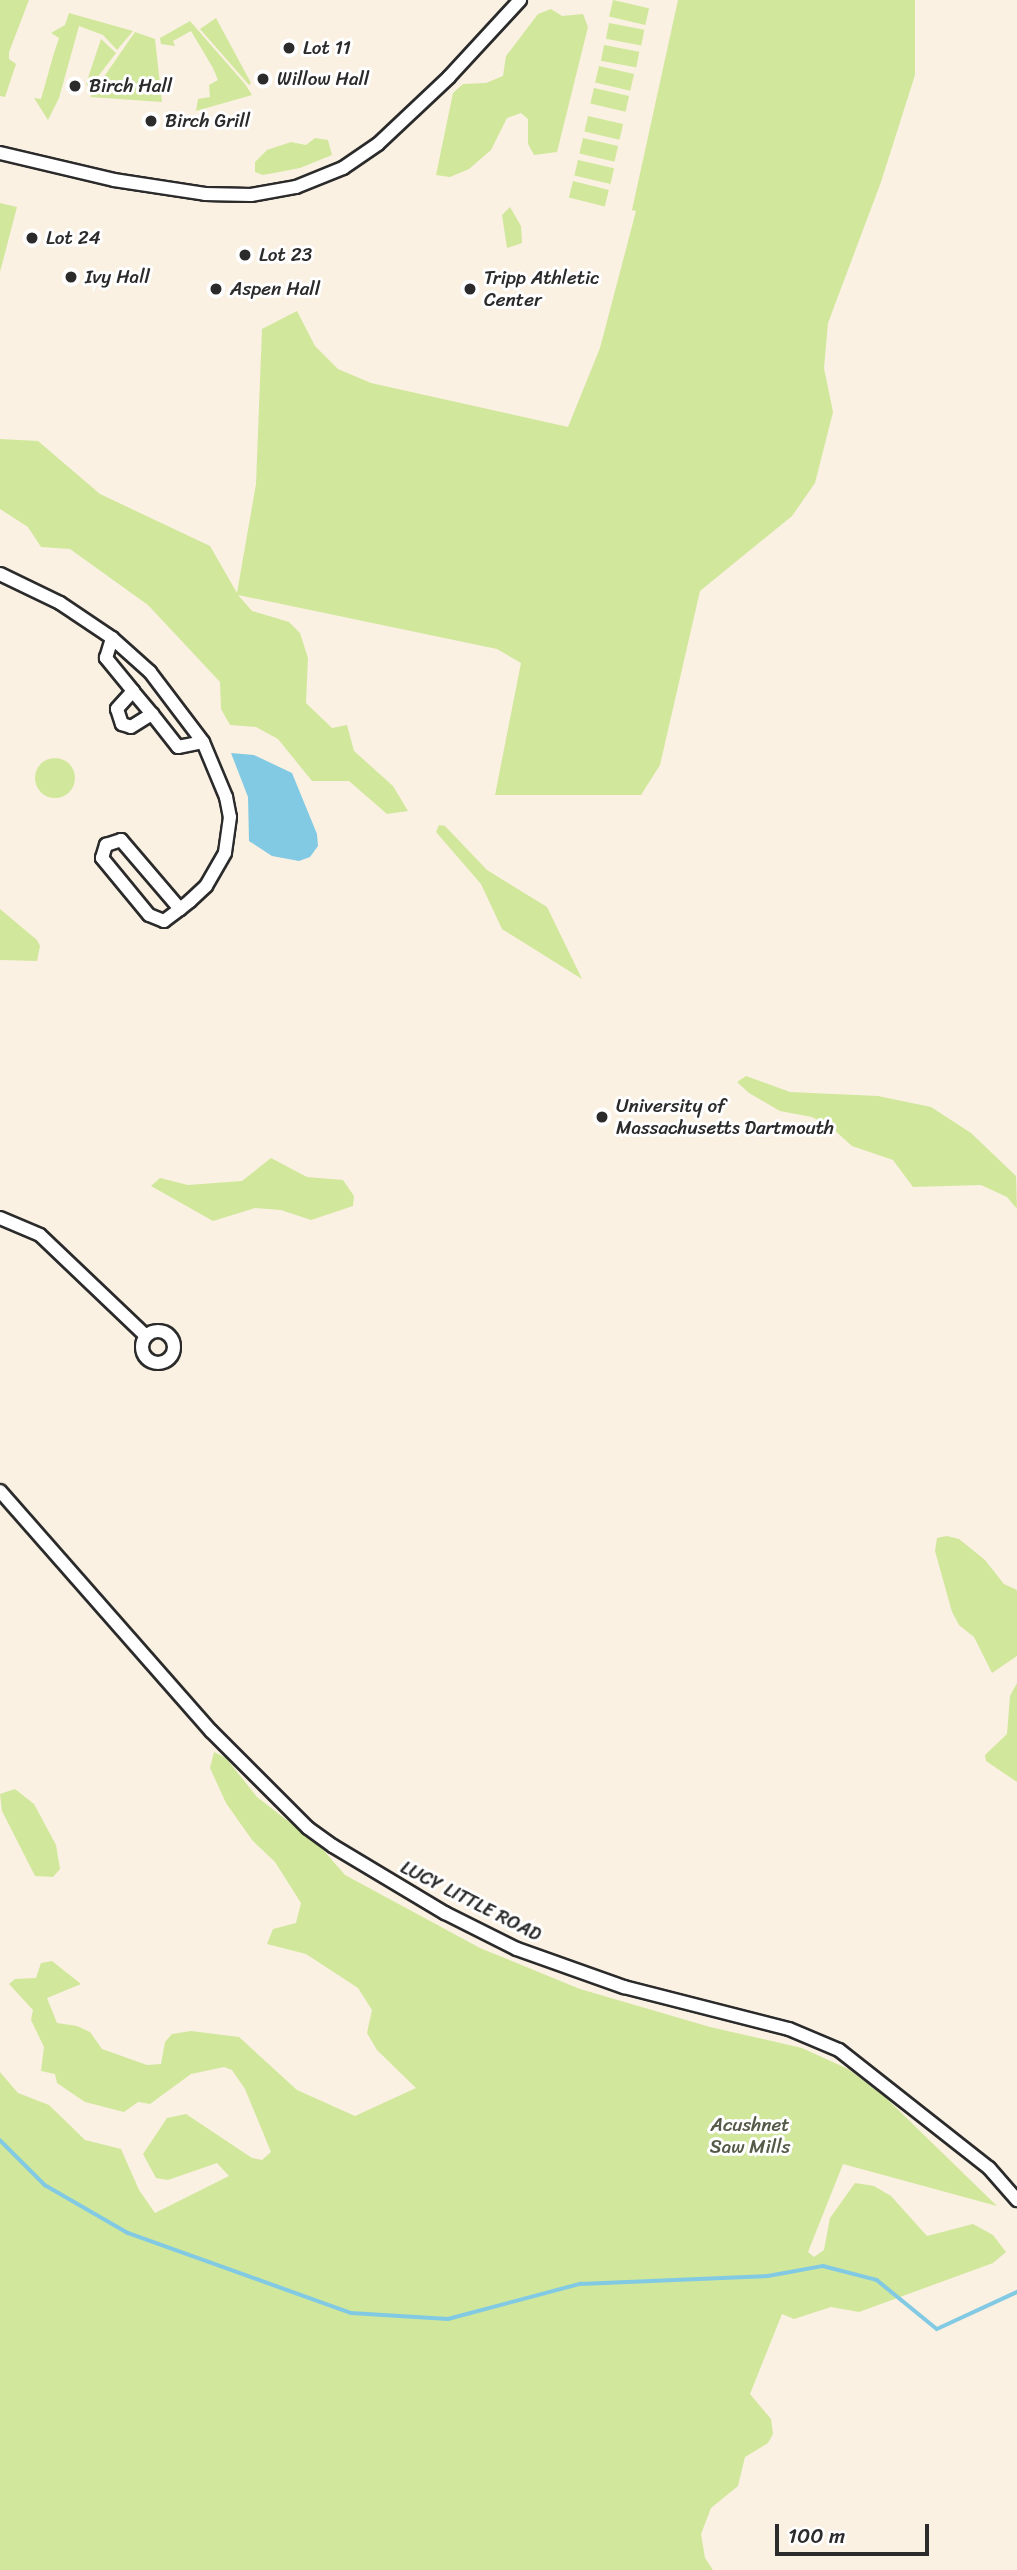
<!DOCTYPE html>
<style>
body{margin:0}
#map{position:relative;width:1017px;height:2570px;overflow:hidden;background:#faf1e2;font-family:Sriracha,sans-serif}
div>[style]{position:absolute}
.green>*{inset:0;background:#d1e79c;transform-origin:0 0}
.round{border-radius:50%}
.water>*{inset:0;background:#82cae3}
.stream>*{height:3.5px;margin:-1.75px;padding:0 1.75px;transform-origin:1.75px;border-radius:1.75px;background:#82cae3}
.roads{filter:drop-shadow(2px 0 #2b2b2b) drop-shadow(-2px 0 #2b2b2b) drop-shadow(0 2px #2b2b2b) drop-shadow(0 -2px #2b2b2b)}
.minor>*{height:12px;margin:-6px;padding:0 6px;transform-origin:6px;border-radius:6px;background:#fff}
.minor>.ring{margin:-6px;padding:0;box-sizing:content-box;background:none;border:12px solid #fff;border-radius:50%}
.dots>*{width:19px;height:19px;translate:-50% -50%;box-sizing:border-box;border:4px solid #fff;border-radius:50%}
span{translate:-50% -50%;white-space:nowrap;text-align:center;line-height:1.15;-webkit-text-stroke:6px #fff;paint-order:stroke}
.poi-label{font-size:19px;color:#2b2b2b}
.left{translate:0 -50%;text-align:left}
.street-label{font-size:19px;color:#2b2b2b}
.park-label{font-size:19px;color:#545a47}
.scale{position:absolute;left:775px;top:2524px;width:154px;height:32px;box-sizing:border-box;border:4px solid #2b2b2b;border-top:0;padding-left:9px;font-size:21px;line-height:24px;white-space:nowrap;color:#2b2b2b;-webkit-text-stroke:5px #fff;paint-order:stroke}
</style>
<div id="map">
<div class="green">
<div style="clip-path:polygon(0 0,29px 0,9px 52px,9px 59px,16px 64px,5px 97px,0 96px)"></div>
<div style="left:613px;top:0;width:37px;height:17px;rotate:13deg"></div>
<div style="clip-path:polygon(678px 0,915px 0,915px 75px,881px 182px,828px 323px,824px 368px,833px 412px,815px 483px,792px 516px,700px 591px,660px 765px,641px 795px,495px 795px,521px 663px,497px 649px,238px 595px,252px 611px,289px 622px,300px 633px,308px 658px,306px 703px,332px 728px,347px 725px,354px 751px,393px 786px,408px 811px,387px 814px,349px 781px,312px 781px,278px 739px,256px 727px,230px 725px,221px 709px,220px 682px,148px 605px,70px 549px,41px 547px,28px 527px,0 509px,0 439px,38px 441px,100px 494px,210px 546px,237px 593px,256px 484px,262px 329px,297px 311px,315px 346px,338px 369px,371px 383px,568px 427px,600px 348px,636px 211px,632px 210px)"></div>
<div style="clip-path:polygon(551px 9px,562px 16px,583px 14px,588px 27px,557px 152px,534px 155px,528px 144px,528px 119px,521px 113px,507px 118px,491px 150px,469px 169px,450px 177px,436px 175px,453px 93px,463px 84px,486px 83px,503px 76px,506px 56px,538px 14px)"></div>
<div style="clip-path:polygon(69px 13px,133px 31px,117px 50px,103px 35px,79px 26px,59px 98px,48px 120px,34px 98px,41px 99px,54px 53px,59px 38px,51px 33px,65px 25px)"></div>
<div style="clip-path:polygon(216px 18px,251px 83px,249px 85px,200px 29px)"></div>
<div style="clip-path:polygon(190px 21px,245px 84px,252px 95px,196px 111px,198px 99px,210px 97px,209px 85px,218px 80px,213px 68px,191px 31px,173px 41px,175px 46px,161px 44px,160px 38px)"></div>
<div style="left:609px;top:23px;width:36px;height:16px;rotate:11deg"></div>
<div style="clip-path:polygon(135px 32px,155px 39px,162px 102px,90px 97px)"></div>
<div style="clip-path:polygon(101px 39px,116px 53px,90px 87px,86px 84px)"></div>
<div style="left:604px;top:45px;width:36px;height:16px;rotate:11deg"></div>
<div style="left:599px;top:66px;width:36px;height:17px;rotate:13deg"></div>
<div style="left:594px;top:88px;width:36px;height:16px;rotate:13deg"></div>
<div style="left:588px;top:116px;width:36px;height:16px;rotate:13deg"></div>
<div style="clip-path:polygon(315px 138px,328px 140px,332px 155px,300px 168px,263px 175px,255px 172px,255px 162px,267px 150px,291px 142px,306px 145px)"></div>
<div style="left:583px;top:138px;width:36px;height:16px;rotate:13deg"></div>
<div style="left:578px;top:160px;width:37px;height:16px;rotate:13deg"></div>
<div style="left:573px;top:181px;width:37px;height:17px;rotate:14deg"></div>
<div style="clip-path:polygon(0 203px,17px 207px,0 272px)"></div>
<div style="clip-path:polygon(510px 207px,521px 226px,522px 243px,507px 248px,502px 215px)"></div>
<div class="round" style="left:35px;top:758px;width:40px;height:40px"></div>
<div style="clip-path:polygon(439px 825px,445px 826px,487px 870px,547px 907px,582px 979px,502px 929px,481px 884px,436px 832px)"></div>
<div style="clip-path:polygon(0 909px,37px 940px,40px 946px,37px 961px,0 960px)"></div>
<div style="clip-path:polygon(746px 1076px,790px 1092px,878px 1096px,931px 1107px,971px 1133px,1016px 1176px,1017px 1209px,1007px 1197px,981px 1185px,913px 1187px,893px 1160px,852px 1146px,831px 1127px,812px 1117px,780px 1111px,749px 1093px,737px 1082px)"></div>
<div style="clip-path:polygon(271px 1158px,307px 1177px,343px 1180px,354px 1196px,353px 1206px,311px 1220px,281px 1210px,255px 1208px,213px 1221px,151px 1186px,160px 1178px,188px 1185px,242px 1181px)"></div>
<div style="clip-path:polygon(947px 1536px,959px 1539px,985px 1560px,1004px 1584px,1017px 1590px,1017px 1656px,992px 1673px,974px 1637px,959px 1625px,952px 1612px,935px 1551px,937px 1538px)"></div>
<div style="clip-path:polygon(1017px 1683px,1017px 1782px,986px 1761px,985px 1755px,1007px 1734px,1010px 1696px)"></div>
<div style="clip-path:polygon(214px 1752px,226px 1758px,257px 1797px,319px 1845px,345px 1875px,480px 1948px,580px 1989px,710px 2027px,802px 2048px,848px 2069px,885px 2097px,997px 2206px,843px 2164px,808px 2252px,814px 2257px,824px 2250px,830px 2218px,855px 2183px,874px 2186px,891px 2196px,927px 2236px,973px 2224px,993px 2235px,1006px 2252px,993px 2263px,859px 2312px,831px 2307px,794px 2319px,782px 2314px,750px 2394px,771px 2419px,773px 2434px,768px 2443px,745px 2457px,738px 2486px,711px 2508px,701px 2534px,705px 2558px,713px 2570px,0 2570px,0 2072px,18px 2093px,49px 2105px,85px 2140px,121px 2149px,139px 2190px,155px 2213px,229px 2176px,217px 2163px,168px 2180px,156px 2178px,143px 2154px,167px 2118px,186px 2114px,252px 2158px,262px 2160px,271px 2152px,245px 2089px,232px 2070px,224px 2067px,191px 2074px,150px 2104px,138px 2102px,124px 2112px,85px 2102px,57px 2083px,55px 2074px,41px 2071px,44px 2047px,31px 2020px,33px 2010px,9px 1984px,15px 1979px,36px 1978px,41px 1963px,52px 1961px,81px 1984px,47px 1998px,57px 2023px,77px 2026px,90px 2032px,102px 2049px,147px 2065px,161px 2064px,165px 2042px,172px 2034px,191px 2031px,239px 2037px,297px 2090px,355px 2116px,416px 2088px,377px 2050px,367px 2033px,372px 2010px,358px 1988px,306px 1954px,267px 1944px,273px 1929px,296px 1923px,301px 1903px,275px 1862px,252px 1840px,226px 1803px,210px 1768px)"></div>
<div style="clip-path:polygon(15px 1789px,34px 1804px,56px 1845px,60px 1869px,53px 1877px,35px 1876px,2px 1811px,0 1794px)"></div>
</div>
<div class="water">
<div style="clip-path:polygon(231px 753px,254px 755px,292px 773px,317px 834px,318px 846px,310px 857px,299px 861px,272px 856px,249px 841px,248px 797px)"></div>
</div>
<div class="stream">
<div style="left:0;top:2140px;width:64px;rotate:45deg"></div>
<div style="left:45px;top:2185px;width:96px;rotate:30deg"></div>
<div style="left:128px;top:2233px;width:237px;rotate:19.7deg"></div>
<div style="left:351px;top:2313px;width:97px;rotate:3.5deg"></div>
<div style="left:448px;top:2319px;width:137px;rotate:-14.9deg"></div>
<div style="left:580px;top:2284px;width:188px;rotate:-2.4deg"></div>
<div style="left:768px;top:2276px;width:56px;rotate:-10.3deg"></div>
<div style="left:823px;top:2266px;width:56px;rotate:14.5deg"></div>
<div style="left:877px;top:2280px;width:77px;rotate:39.2deg"></div>
<div style="left:937px;top:2329px;width:88px;rotate:-24.8deg"></div>
</div>
<div class="roads">
<div class="minor">
<div style="left:0;top:153px;width:117px;rotate:13.3deg"></div>
<div style="left:114px;top:180px;width:92px;rotate:8.7deg"></div>
<div style="left:205px;top:194px;width:46px;rotate:1.2deg"></div>
<div style="left:251px;top:195px;width:46px;rotate:-10.1deg"></div>
<div style="left:296px;top:187px;width:51px;rotate:-22deg"></div>
<div style="left:343px;top:168px;width:42px;rotate:-34.4deg"></div>
<div style="left:378px;top:144px;width:98px;rotate:-43.3deg"></div>
<div style="left:449px;top:77px;width:105px;rotate:-47.3deg"></div>
<div style="left:0;top:574px;width:67px;rotate:25.8deg"></div>
<div style="left:60px;top:603px;width:63px;rotate:33.9deg"></div>
<div style="left:133px;top:691px;width:43px;rotate:-129.3deg"></div>
<div style="left:106px;top:658px;width:21px;rotate:-73deg"></div>
<div style="left:112px;top:638px;width:51px;rotate:41.8deg"></div>
<div style="left:150px;top:672px;width:88px;rotate:52.9deg"></div>
<div style="left:152px;top:714px;width:30px;rotate:-130deg"></div>
<div style="left:133px;top:691px;width:24px;rotate:132deg"></div>
<div style="left:117px;top:709px;width:16px;rotate:72deg"></div>
<div style="left:122px;top:724px;width:9px;rotate:18deg"></div>
<div style="left:131px;top:727px;width:25px;rotate:-32deg"></div>
<div style="left:152px;top:714px;width:42px;rotate:51.8deg"></div>
<div style="left:178px;top:747px;width:25px;rotate:-11deg"></div>
<div style="left:203px;top:742px;width:60px;rotate:67.3deg"></div>
<div style="left:226px;top:797px;width:20px;rotate:79deg"></div>
<div style="left:230px;top:817px;width:36px;rotate:98deg"></div>
<div style="left:225px;top:853px;width:38px;rotate:120deg"></div>
<div style="left:206px;top:886px;width:22px;rotate:137deg"></div>
<div style="left:190px;top:901px;width:13px;rotate:141deg"></div>
<div style="left:180px;top:909px;width:20px;rotate:143deg"></div>
<div style="left:164px;top:921px;width:16px;rotate:-158deg"></div>
<div style="left:149px;top:915px;width:74px;rotate:-129.5deg"></div>
<div style="left:102px;top:858px;width:14px;rotate:-73deg"></div>
<div style="left:106px;top:845px;width:16px;rotate:-18deg"></div>
<div style="left:121px;top:840px;width:91px;rotate:49.5deg"></div>
<div style="left:0;top:1218px;width:43px;rotate:23deg"></div>
<div style="left:40px;top:1235px;width:144px;rotate:43.6deg"></div>
<div class="ring" style="left:142px;top:1331px;width:20px;height:20px"></div>
<div style="left:0;top:1491px;width:320px;rotate:48.7deg"></div>
<div style="left:211px;top:1731px;width:137px;rotate:45deg"></div>
<div style="left:308px;top:1828px;width:31px;rotate:36deg"></div>
<div style="left:333px;top:1846px;width:131px;rotate:30.9deg"></div>
<div style="left:445px;top:1913px;width:80px;rotate:26.6deg"></div>
<div style="left:517px;top:1949px;width:114px;rotate:19.6deg"></div>
<div style="left:624px;top:1987px;width:170px;rotate:14.3deg"></div>
<div style="left:789px;top:2029px;width:54px;rotate:22.8deg"></div>
<div style="left:839px;top:2050px;width:191px;rotate:38.2deg"></div>
<div style="left:989px;top:2168px;width:43px;rotate:48.8deg"></div>
</div>
</div>
<div class="dots">
<div style="left:289px;top:48px;background:#2b2b2b"></div>
<div style="left:263px;top:79px;background:#2b2b2b"></div>
<div style="left:75px;top:86px;background:#2b2b2b"></div>
<div style="left:151px;top:121px;background:#2b2b2b"></div>
<div style="left:32px;top:238px;background:#2b2b2b"></div>
<div style="left:245px;top:255px;background:#2b2b2b"></div>
<div style="left:71px;top:277px;background:#2b2b2b"></div>
<div style="left:216px;top:289px;background:#2b2b2b"></div>
<div style="left:470px;top:289px;background:#2b2b2b"></div>
<div style="left:602px;top:1117px;background:#2b2b2b"></div>
</div>
<div class="poi-label">
<span class="left" style="left:303px;top:48px">Lot 11</span>
<span class="left" style="left:277px;top:79px">Willow Hall</span>
<span class="left" style="left:89px;top:86px">Birch Hall</span>
<span class="left" style="left:165px;top:121px">Birch Grill</span>
<span class="left" style="left:46px;top:238px">Lot 24</span>
<span class="left" style="left:259px;top:255px">Lot 23</span>
<span class="left" style="left:85px;top:277px">Ivy Hall</span>
<span class="left" style="left:484px;top:289px">Tripp Athletic<br>Center</span>
<span class="left" style="left:230px;top:289px">Aspen Hall</span>
<span class="left" style="left:616px;top:1117px">University of<br>Massachusetts Dartmouth</span>
</div>
<div class="street-label">
<span style="left:471px;top:1901px;rotate:27deg">LUCY LITTLE ROAD</span>
</div>
<div class="park-label">
<span style="left:750px;top:2136px">Acushnet<br>Saw Mills</span>
</div>
<div class="scale">100 m</div>
</div>
